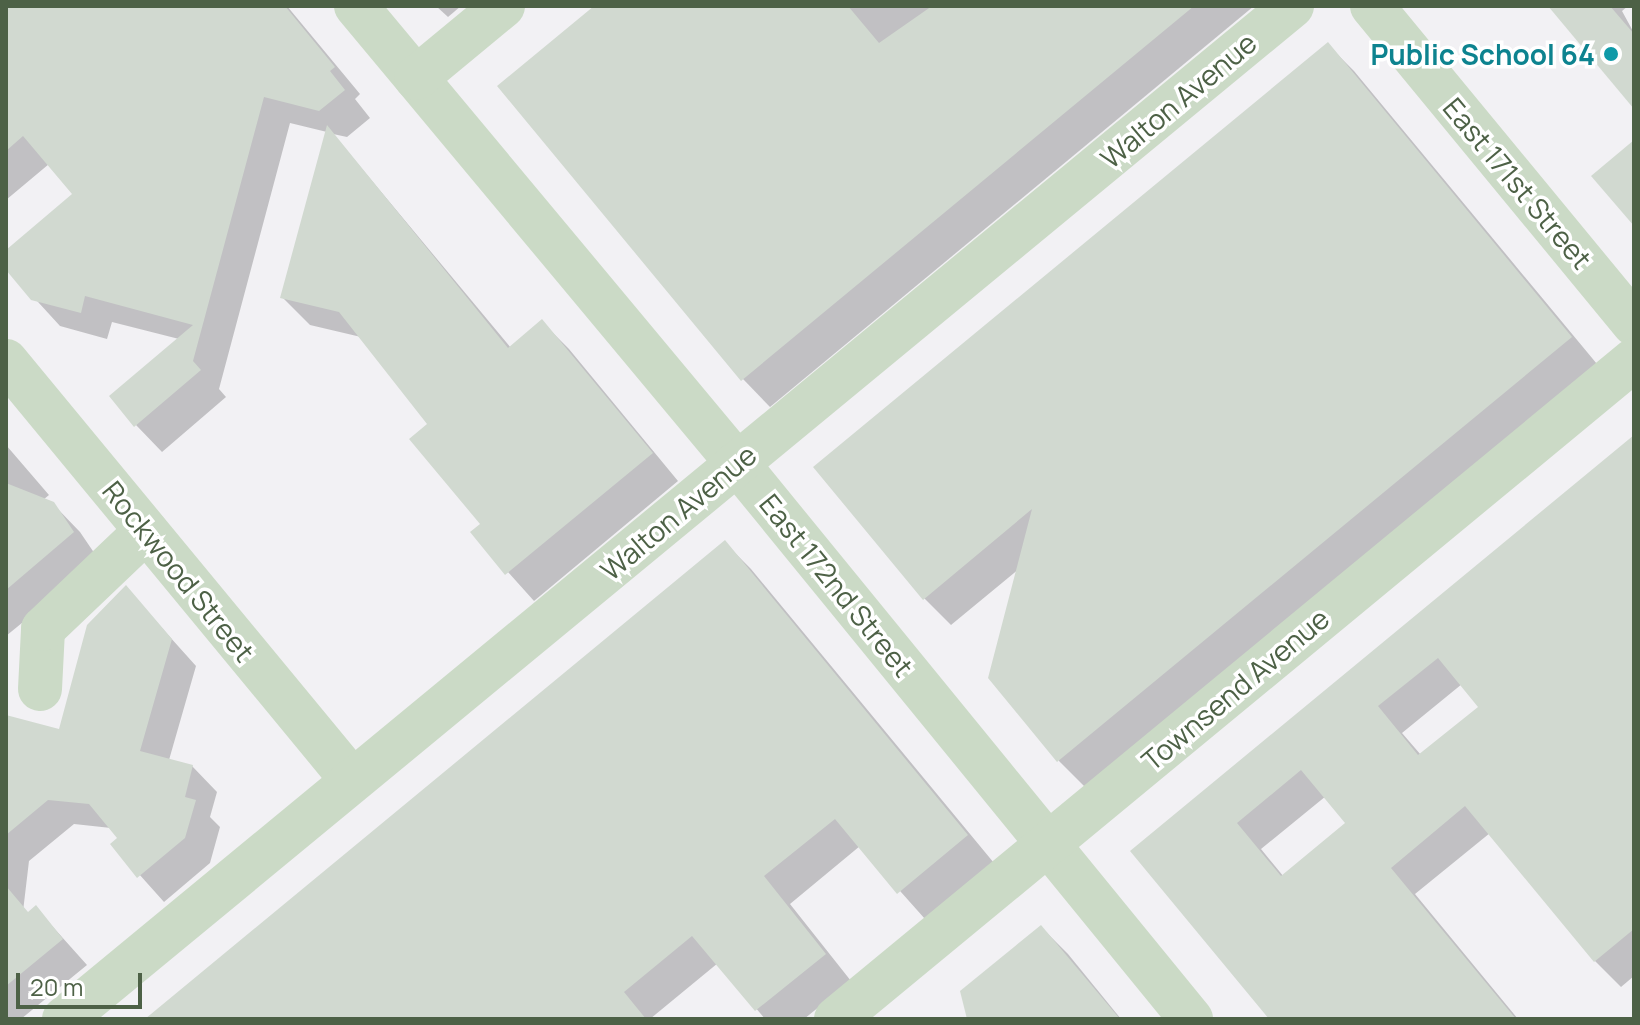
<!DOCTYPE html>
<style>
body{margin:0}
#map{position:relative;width:1640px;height:1025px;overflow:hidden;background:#f2f1f4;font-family:Manrope,sans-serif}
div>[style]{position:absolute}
.shadow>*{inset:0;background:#0003}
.building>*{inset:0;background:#d1d9d0}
.minor>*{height:44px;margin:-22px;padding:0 22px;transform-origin:22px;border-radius:22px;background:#cbdac6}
.dots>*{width:22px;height:22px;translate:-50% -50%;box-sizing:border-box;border:4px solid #fff;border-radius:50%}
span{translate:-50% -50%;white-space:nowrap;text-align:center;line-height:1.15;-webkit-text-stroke:7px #fff;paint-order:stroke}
.culture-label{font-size:28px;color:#0d838f;font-weight:700}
.right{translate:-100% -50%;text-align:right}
.street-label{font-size:28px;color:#4d6146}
.frame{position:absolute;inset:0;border:8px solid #4d6146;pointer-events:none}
.scale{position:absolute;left:16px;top:973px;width:126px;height:36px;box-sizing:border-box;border:4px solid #4d6146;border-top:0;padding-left:10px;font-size:24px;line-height:28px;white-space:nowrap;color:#4d6146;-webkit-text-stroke:6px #fff;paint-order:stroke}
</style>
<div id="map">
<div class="shadow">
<div style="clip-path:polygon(11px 6px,287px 6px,360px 94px,355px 99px,370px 118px,347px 137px,333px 134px,511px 348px,542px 322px,569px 349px,678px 481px,534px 601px,473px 533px,483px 524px,430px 424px,361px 337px,310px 325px,282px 297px,327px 132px,290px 123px,219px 389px,226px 397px,162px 452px,136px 425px,179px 339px,112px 322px,107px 339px,60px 326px,6px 267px,6px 252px,74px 194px,49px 164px,6px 200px,6px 13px)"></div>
<div style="clip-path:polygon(436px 6px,461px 6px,448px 17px)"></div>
<div style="clip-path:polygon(597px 6px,1254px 6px,770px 407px,743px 379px)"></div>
<div style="clip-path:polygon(1551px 6px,1628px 6px,1622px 11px,1634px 33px,1634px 103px)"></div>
<div style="clip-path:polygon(1328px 45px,1354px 71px,1597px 364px,1085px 787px,1059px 761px,1019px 569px,951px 625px,924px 598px)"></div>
<div style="clip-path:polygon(evenodd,1634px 438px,1634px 976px,1621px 987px,1595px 961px,1490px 833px,1415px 894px,1518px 1019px,1272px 1019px,1133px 851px,1634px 438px,1462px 684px,1481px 707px,1421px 755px,1402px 733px,1462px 684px,1634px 438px,1326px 796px,1348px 824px,1284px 877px,1261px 849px,1326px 796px)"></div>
<div style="clip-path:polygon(6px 445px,49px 495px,43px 500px,53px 504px,80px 532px,99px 560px,6px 636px)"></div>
<div style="clip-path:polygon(725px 543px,751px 569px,994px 863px,925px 919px,860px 846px,790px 904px,851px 981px,804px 1019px,765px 1019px,718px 963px,650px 1019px,148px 1019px)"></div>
<div style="clip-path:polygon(126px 588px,196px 666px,169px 760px,192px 766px,217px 792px,210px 817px,220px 827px,210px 863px,164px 902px,113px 845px,120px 838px,111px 828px,74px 824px,29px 861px,22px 920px,36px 908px,87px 965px,21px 1019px,6px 1019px,6px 717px,60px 731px)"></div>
<div style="clip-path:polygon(1041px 927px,1068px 954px,1121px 1019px,970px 1019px)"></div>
</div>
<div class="building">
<div style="clip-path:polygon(6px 6px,285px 6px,335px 67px,330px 71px,345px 90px,319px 111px,264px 97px,193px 361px,201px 370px,134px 427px,109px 396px,193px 325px,85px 296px,81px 313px,31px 300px,6px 270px,6px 250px,72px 194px,23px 136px,6px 151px)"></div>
<div style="clip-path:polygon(594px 6px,848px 6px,879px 43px,932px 6px,1194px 6px,741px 381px,497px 86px)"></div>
<div style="clip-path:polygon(1548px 6px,1610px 6px,1634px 34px,1634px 109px)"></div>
<div style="clip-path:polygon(1328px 42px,1572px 337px,1057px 762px,988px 678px,1032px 509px,923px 600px,813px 467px)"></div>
<div style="clip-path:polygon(327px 125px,508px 348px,542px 319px,653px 453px,505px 575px,470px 532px,480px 524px,409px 439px,427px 424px,339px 312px,280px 298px)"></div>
<div style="clip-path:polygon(1634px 140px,1634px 226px,1591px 176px)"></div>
<div style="clip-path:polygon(evenodd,1634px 435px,1634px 929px,1594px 962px,1465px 806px,1391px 868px,1516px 1019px,1269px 1019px,1130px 851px,1634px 435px,1438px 658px,1478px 707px,1418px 755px,1378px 706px,1438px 658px,1634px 435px,1301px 770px,1345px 823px,1281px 876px,1237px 823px,1301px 770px)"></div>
<div style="clip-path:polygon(6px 483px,54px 502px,74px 532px,6px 590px)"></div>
<div style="clip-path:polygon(725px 540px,968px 835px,897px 894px,835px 819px,764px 876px,826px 954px,755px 1011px,692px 936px,624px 992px,646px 1019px,145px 1019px)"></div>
<div style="clip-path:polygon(126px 585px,172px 639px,140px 751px,193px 765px,185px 797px,196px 800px,185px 838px,137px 878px,110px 844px,117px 838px,89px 804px,48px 800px,6px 835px,6px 715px,59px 729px,87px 625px)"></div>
<div style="clip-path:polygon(6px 886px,28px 912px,36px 905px,63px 939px,6px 986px)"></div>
<div style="clip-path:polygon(1041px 925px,1120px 1019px,967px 1019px,960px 991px)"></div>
</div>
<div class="minor">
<div style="left:356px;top:6px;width:595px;rotate:50.18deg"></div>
<div style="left:737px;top:463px;width:718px;rotate:50.77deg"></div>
<div style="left:1372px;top:6px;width:412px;rotate:50.5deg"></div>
<div style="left:416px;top:78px;width:113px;rotate:-39.6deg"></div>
<div style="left:6px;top:361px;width:543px;rotate:50.45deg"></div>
<div style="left:40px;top:689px;width:60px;rotate:-87.1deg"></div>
<div style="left:43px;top:629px;width:142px;rotate:-43.6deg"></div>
<div style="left:64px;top:1019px;width:1592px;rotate:-39.52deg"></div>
<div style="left:836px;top:1019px;width:1035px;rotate:-39.55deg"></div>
</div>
<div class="dots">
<div style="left:1611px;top:54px;background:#0f9aa8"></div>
</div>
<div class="culture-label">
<span class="right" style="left:1595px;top:54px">Public School 64</span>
</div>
<div class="street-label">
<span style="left:1178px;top:100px;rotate:-40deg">Walton Avenue</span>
<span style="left:1518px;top:183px;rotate:50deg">East 171st Street</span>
<span style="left:678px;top:512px;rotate:-40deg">Walton Avenue</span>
<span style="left:179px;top:571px;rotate:51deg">Rockwood Street</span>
<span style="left:837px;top:585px;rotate:51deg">East 172nd Street</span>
<span style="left:1235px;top:689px;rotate:-40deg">Townsend Avenue</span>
</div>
<div class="frame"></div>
<div class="scale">20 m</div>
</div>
